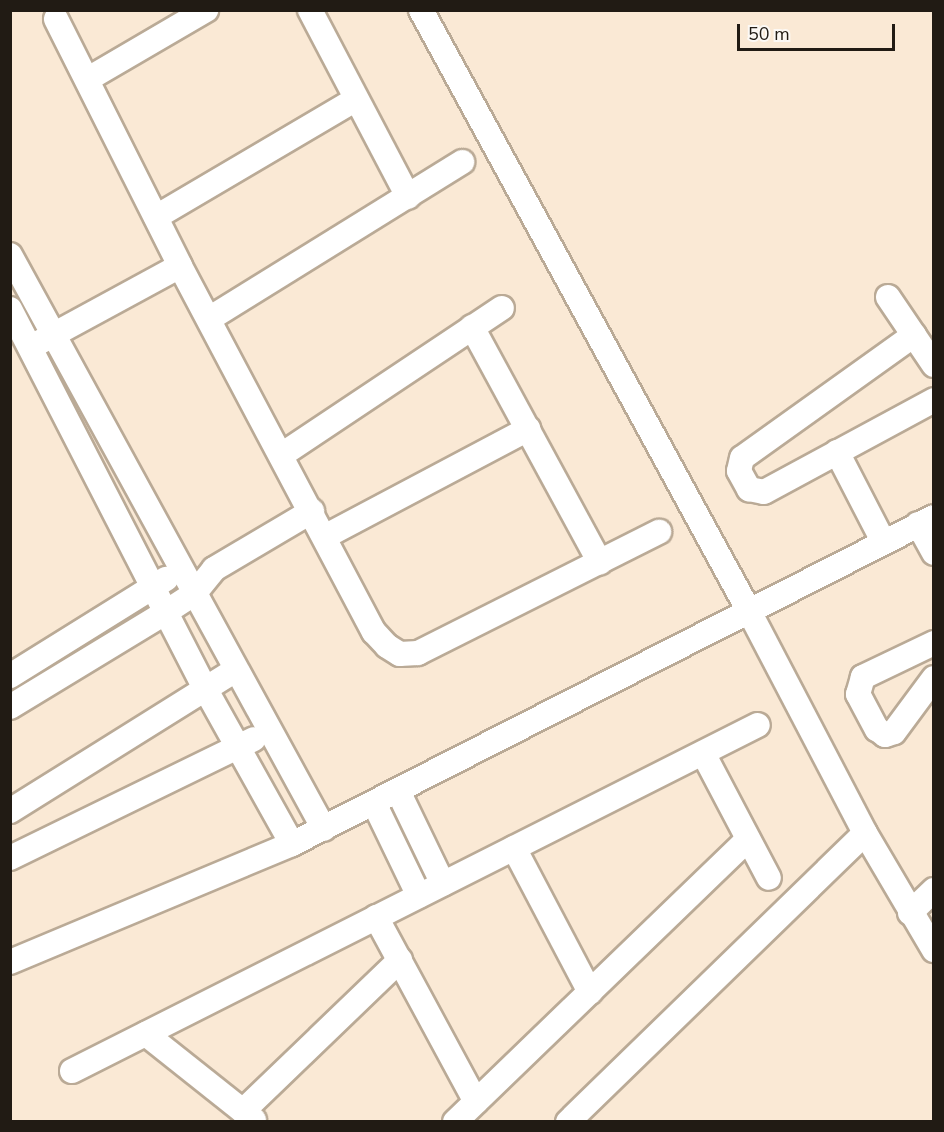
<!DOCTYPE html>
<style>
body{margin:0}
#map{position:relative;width:944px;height:1132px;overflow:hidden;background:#fae9d5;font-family:"Nunito Sans",sans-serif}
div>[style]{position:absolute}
.roads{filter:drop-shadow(2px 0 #baaa96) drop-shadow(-2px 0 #baaa96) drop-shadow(0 2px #baaa96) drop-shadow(0 -2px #baaa96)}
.minor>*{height:24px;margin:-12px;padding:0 12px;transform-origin:12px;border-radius:12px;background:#fff}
span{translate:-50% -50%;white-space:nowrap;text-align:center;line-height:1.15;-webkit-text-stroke:4.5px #fcf9f5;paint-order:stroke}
.frame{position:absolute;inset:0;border:12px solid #211b14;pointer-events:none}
.scale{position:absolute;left:737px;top:24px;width:158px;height:27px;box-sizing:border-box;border:3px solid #211b14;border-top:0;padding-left:8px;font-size:18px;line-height:21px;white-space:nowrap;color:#211b14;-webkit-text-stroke:4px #fcf9f5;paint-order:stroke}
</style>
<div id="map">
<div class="roads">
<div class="minor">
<div style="left:310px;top:10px;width:211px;rotate:62.3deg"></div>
<div style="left:421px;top:10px;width:687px;rotate:61.38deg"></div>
<div style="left:750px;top:613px;width:248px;rotate:62.4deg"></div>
<div style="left:865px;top:833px;width:136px;rotate:59.5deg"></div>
<div style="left:56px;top:19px;width:276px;rotate:63.3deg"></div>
<div style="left:180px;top:266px;width:414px;rotate:62.1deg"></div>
<div style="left:374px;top:632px;width:19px;rotate:47deg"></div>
<div style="left:387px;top:646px;width:15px;rotate:32deg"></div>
<div style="left:400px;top:654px;width:18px;rotate:-3deg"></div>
<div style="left:418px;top:653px;width:270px;rotate:-26.7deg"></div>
<div style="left:88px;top:79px;width:137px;rotate:-30.3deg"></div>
<div style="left:156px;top:217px;width:232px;rotate:-30.5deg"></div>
<div style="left:10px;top:255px;width:654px;rotate:61.32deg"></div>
<div style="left:888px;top:297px;width:82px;rotate:55.9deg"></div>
<div style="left:10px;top:309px;width:428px;rotate:62.8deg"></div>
<div style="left:206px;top:690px;width:176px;rotate:60.8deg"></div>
<div style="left:209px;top:319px;width:298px;rotate:-31.8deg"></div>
<div style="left:472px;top:327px;width:268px;rotate:61.5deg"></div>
<div style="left:914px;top:335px;width:211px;rotate:144.4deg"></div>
<div style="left:742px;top:458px;width:13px;rotate:103deg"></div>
<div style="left:739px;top:471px;width:21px;rotate:61deg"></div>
<div style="left:749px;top:489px;width:15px;rotate:11deg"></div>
<div style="left:764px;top:492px;width:193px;rotate:-28.4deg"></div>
<div style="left:40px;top:342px;width:159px;rotate:-28.5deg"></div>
<div style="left:837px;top:452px;width:100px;rotate:62.7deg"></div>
<div style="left:283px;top:454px;width:263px;rotate:-33.7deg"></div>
<div style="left:918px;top:524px;width:33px;rotate:61deg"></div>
<div style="left:326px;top:536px;width:229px;rotate:-27.9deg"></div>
<div style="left:934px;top:643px;width:79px;rotate:154.4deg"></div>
<div style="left:863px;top:677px;width:18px;rotate:106deg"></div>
<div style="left:858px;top:694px;width:40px;rotate:62deg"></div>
<div style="left:877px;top:729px;width:10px;rotate:37deg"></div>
<div style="left:885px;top:735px;width:9px;rotate:-18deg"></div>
<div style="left:894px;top:732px;width:67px;rotate:-53.5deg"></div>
<div style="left:10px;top:676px;width:184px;rotate:-31.9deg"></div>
<div style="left:10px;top:707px;width:183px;rotate:-31.3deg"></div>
<div style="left:166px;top:612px;width:33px;rotate:-33deg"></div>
<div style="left:194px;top:594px;width:32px;rotate:-51deg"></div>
<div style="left:214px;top:569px;width:114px;rotate:-30.6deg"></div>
<div style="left:703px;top:753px;width:141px;rotate:62.2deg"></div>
<div style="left:398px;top:791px;width:103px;rotate:64.2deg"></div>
<div style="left:374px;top:803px;width:103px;rotate:64.2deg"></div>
<div style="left:10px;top:811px;width:266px;rotate:-32deg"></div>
<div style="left:514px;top:848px;width:163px;rotate:62.2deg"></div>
<div style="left:10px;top:858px;width:271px;rotate:-26deg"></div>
<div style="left:910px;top:913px;width:33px;rotate:-44deg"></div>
<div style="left:376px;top:917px;width:210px;rotate:61.6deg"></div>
<div style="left:10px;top:962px;width:306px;rotate:-22.7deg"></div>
<div style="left:292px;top:844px;width:720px;rotate:-26.99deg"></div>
<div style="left:146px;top:1034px;width:138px;rotate:38.5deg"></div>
<div style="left:72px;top:1071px;width:768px;rotate:-26.77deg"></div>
<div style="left:243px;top:1111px;width:218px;rotate:-43.9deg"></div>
<div style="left:455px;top:1122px;width:407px;rotate:-44deg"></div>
<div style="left:568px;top:1122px;width:414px;rotate:-44.2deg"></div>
</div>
</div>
<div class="frame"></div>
<div class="scale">50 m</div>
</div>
